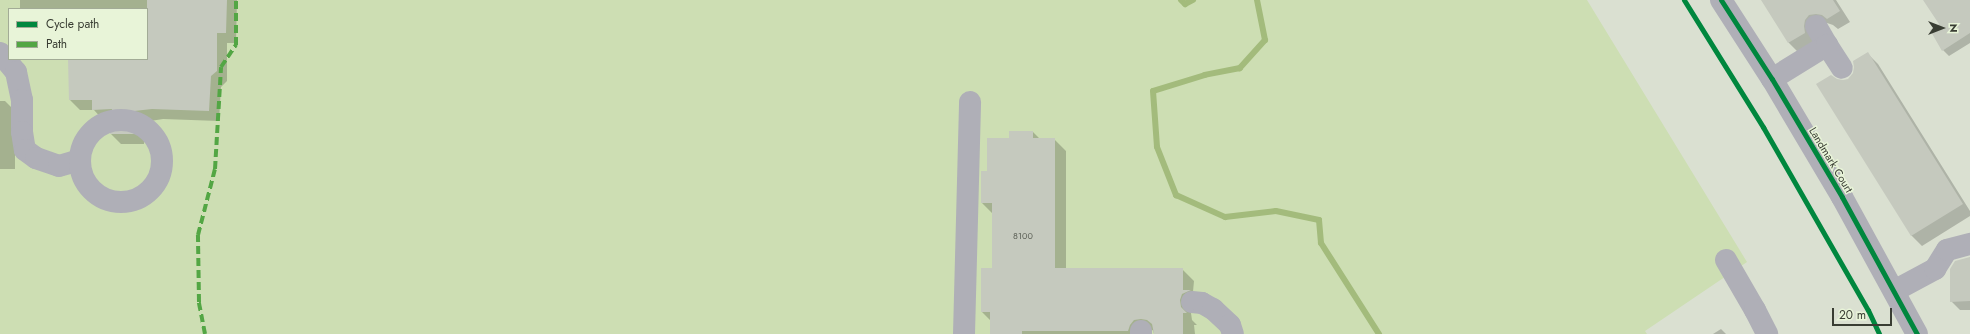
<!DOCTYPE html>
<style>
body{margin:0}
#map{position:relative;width:1970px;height:334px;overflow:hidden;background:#dae0d1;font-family:Jost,sans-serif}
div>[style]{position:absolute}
.green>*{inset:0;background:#cddeb3}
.shadow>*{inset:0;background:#0003}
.stream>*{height:6px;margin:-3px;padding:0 3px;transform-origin:3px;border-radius:3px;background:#a3bb7c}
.building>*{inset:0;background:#c5c9be}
.minor>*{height:22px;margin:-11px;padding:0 11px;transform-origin:11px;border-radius:11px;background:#afafb7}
.minor>.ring{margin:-11px;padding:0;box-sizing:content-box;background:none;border:22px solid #afafb7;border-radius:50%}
.quiet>*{height:4px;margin-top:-2px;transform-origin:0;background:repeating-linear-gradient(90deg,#53a644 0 8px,transparent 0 12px)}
.cycleway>*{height:5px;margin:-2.5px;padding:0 2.5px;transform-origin:2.5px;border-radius:2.5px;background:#00873e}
span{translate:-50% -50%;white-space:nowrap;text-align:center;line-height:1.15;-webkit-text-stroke:3px #e8f4d8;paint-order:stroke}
.number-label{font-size:9px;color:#5c6056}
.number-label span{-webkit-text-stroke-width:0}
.street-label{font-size:11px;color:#393d33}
.legend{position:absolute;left:8px;top:8px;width:140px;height:52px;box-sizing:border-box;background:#e8f4d8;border:1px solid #a2ab96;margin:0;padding:5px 7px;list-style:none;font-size:12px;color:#393d33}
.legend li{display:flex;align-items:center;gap:8px;height:20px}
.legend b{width:20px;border:1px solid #a2ab96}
.north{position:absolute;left:1922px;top:8px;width:40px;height:40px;-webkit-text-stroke:3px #e8f4d8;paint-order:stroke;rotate:90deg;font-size:11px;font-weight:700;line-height:16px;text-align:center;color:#393d33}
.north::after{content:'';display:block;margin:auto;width:14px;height:18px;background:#393d33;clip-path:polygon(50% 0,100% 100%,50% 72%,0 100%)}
.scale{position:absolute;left:1832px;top:308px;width:60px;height:18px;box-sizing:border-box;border:2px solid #393d33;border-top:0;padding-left:5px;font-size:12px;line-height:14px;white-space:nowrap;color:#393d33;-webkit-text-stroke:3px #e8f4d8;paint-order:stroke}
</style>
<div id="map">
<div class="green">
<div style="clip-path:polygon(evenodd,0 0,1587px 0,1747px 262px,1645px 331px,1647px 334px,0 334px,0 0,9px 9px,147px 9px,147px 59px,9px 59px,9px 9px)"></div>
</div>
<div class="shadow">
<div style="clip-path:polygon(20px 0,237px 0,236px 43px,227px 43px,227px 81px,221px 87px,219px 121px,163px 119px,144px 122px,144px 144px,121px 144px,111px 134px,112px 120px,103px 120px,94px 110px,80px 110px,70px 100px,69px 59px,147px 59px,147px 9px,20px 9px)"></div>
<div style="clip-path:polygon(1762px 0,1836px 0,1850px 22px,1838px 29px,1833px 25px,1827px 23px,1820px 25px,1815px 43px,1799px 53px,1789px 43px)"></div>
<div style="clip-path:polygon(1924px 0,1970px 0,1970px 43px,1949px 56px,1943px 50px,1940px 24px)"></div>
<div style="clip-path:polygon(1867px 53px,1878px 64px,1970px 211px,1970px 216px,1922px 246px,1911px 235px,1836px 80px,1843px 81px,1849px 80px)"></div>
<div style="clip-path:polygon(0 101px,5px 101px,15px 111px,15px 169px,0 169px)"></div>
<div style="clip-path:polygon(1033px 132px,1040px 139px,1054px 139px,1066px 151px,1066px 269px,1182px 269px,1194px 281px,1191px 313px,1192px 320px,1197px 325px,1194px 325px,1195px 334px,1154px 334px,1153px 330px,1145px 334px,991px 334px,991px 321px,982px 312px,993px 269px,993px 214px,982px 203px,988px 172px,1010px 138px)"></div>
<div style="clip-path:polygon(1970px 257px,1970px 310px,1960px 310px,1951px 301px)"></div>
<div style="clip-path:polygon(1721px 329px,1726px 334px,1713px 334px)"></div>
</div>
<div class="stream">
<div style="left:1181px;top:0;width:6px;rotate:45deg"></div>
<div style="left:1185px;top:4px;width:9px;rotate:-27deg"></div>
<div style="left:1257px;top:0;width:41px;rotate:78.7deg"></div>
<div style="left:1265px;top:40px;width:38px;rotate:132deg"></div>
<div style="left:1240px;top:68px;width:36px;rotate:169deg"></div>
<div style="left:1205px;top:75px;width:54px;rotate:162.9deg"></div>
<div style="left:1153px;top:91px;width:56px;rotate:85.9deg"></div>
<div style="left:1157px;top:147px;width:52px;rotate:68.4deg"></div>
<div style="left:1176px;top:195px;width:54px;rotate:24.2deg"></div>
<div style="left:1225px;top:217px;width:51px;rotate:-6.7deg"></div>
<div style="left:1276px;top:211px;width:44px;rotate:11.8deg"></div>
<div style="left:1319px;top:220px;width:23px;rotate:85deg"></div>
<div style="left:1321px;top:243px;width:108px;rotate:57.5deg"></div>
</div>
<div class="building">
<div style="clip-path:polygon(147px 0,227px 0,226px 33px,217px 33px,217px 71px,211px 76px,209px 111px,152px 109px,134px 111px,134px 134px,110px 134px,112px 109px,92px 110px,92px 100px,69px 100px,68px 59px,147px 59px)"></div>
<div style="clip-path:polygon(1761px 0,1833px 0,1840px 11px,1827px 19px,1822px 15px,1816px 14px,1809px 15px,1805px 20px,1804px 26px,1805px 33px,1788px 43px)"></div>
<div style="clip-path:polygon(1923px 0,1970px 0,1970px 33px,1942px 51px,1930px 30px,1939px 24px)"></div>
<div style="clip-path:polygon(1868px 52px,1963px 204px,1911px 236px,1816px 84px,1831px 75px,1837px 79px,1843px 80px,1848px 79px,1853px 73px,1854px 67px,1853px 61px)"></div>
<div style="clip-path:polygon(1009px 131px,1033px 131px,1033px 138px,1055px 138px,1055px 268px,1183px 268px,1183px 290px,1191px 290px,1182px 294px,1180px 300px,1181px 307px,1187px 313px,1183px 313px,1183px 334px,1154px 334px,1152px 324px,1147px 320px,1141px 319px,1134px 320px,1130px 325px,1128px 331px,1022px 331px,1022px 334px,990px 334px,990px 312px,981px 312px,981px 268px,992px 268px,992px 203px,981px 203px,981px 171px,987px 171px,987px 138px,1009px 138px)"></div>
<div style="clip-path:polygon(1970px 257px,1970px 301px,1950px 302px,1950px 269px,1955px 261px)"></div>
</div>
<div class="minor">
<div style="left:1721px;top:0;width:94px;rotate:57.2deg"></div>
<div style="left:1772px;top:79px;width:137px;rotate:59.3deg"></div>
<div style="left:1842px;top:197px;width:156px;rotate:61.3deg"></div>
<div style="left:1816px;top:26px;width:22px;rotate:60deg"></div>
<div style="left:0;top:53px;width:25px;rotate:50deg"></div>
<div style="left:16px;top:72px;width:29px;rotate:78deg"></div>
<div style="left:22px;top:100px;width:32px;rotate:90deg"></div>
<div style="left:22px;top:132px;width:18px;rotate:81deg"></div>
<div style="left:25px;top:150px;width:14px;rotate:36deg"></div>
<div style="left:36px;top:158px;width:24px;rotate:19deg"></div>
<div style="left:59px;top:166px;width:22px;rotate:-16deg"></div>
<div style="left:1772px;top:79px;width:65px;rotate:-31.7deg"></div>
<div style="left:1827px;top:45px;width:27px;rotate:57deg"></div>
<div class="ring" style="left:80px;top:120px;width:60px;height:60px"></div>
<div style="left:1726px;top:260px;width:58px;rotate:59.9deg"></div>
<div style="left:1755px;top:310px;width:27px;rotate:63deg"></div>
<div style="left:1894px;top:291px;width:47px;rotate:-28.2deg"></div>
<div style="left:1935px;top:269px;width:22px;rotate:-58deg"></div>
<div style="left:1947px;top:250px;width:24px;rotate:-15deg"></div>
<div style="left:1192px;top:302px;width:10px;rotate:6deg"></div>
<div style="left:1202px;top:303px;width:13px;rotate:29deg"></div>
<div style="left:1213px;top:309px;width:23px;rotate:43deg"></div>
<div style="left:1230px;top:325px;width:9px;rotate:72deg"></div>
<div style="left:964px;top:334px;width:232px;rotate:-88.5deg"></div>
<div style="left:1141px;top:334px;width:3px;rotate:-90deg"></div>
</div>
<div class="quiet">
<div style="left:205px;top:334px;width:33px;rotate:-101deg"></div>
<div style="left:199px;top:302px;width:67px;rotate:-90.9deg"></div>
<div style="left:198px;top:235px;width:68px;rotate:-75.6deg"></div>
<div style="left:215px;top:169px;width:102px;rotate:-86.6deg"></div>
<div style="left:221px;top:67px;width:27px;rotate:-56deg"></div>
<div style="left:236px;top:45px;width:45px;rotate:-90deg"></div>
</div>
<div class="cycleway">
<div style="left:1684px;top:0;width:150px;rotate:58.1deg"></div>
<div style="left:1763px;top:127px;width:211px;rotate:60.2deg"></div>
<div style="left:1868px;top:310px;width:26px;rotate:65deg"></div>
<div style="left:1721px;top:0;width:94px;rotate:57.2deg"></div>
<div style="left:1772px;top:79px;width:137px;rotate:59.3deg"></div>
<div style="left:1842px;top:197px;width:156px;rotate:61.3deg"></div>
</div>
<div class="number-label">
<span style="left:1023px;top:236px">8100</span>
</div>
<div class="street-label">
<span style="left:1831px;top:160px;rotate:59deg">Landmark Court</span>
</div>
<ul class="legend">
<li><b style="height:5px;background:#00873e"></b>Cycle path</li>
<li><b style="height:5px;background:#53a644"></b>Path</li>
</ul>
<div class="north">N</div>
<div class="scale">20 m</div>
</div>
